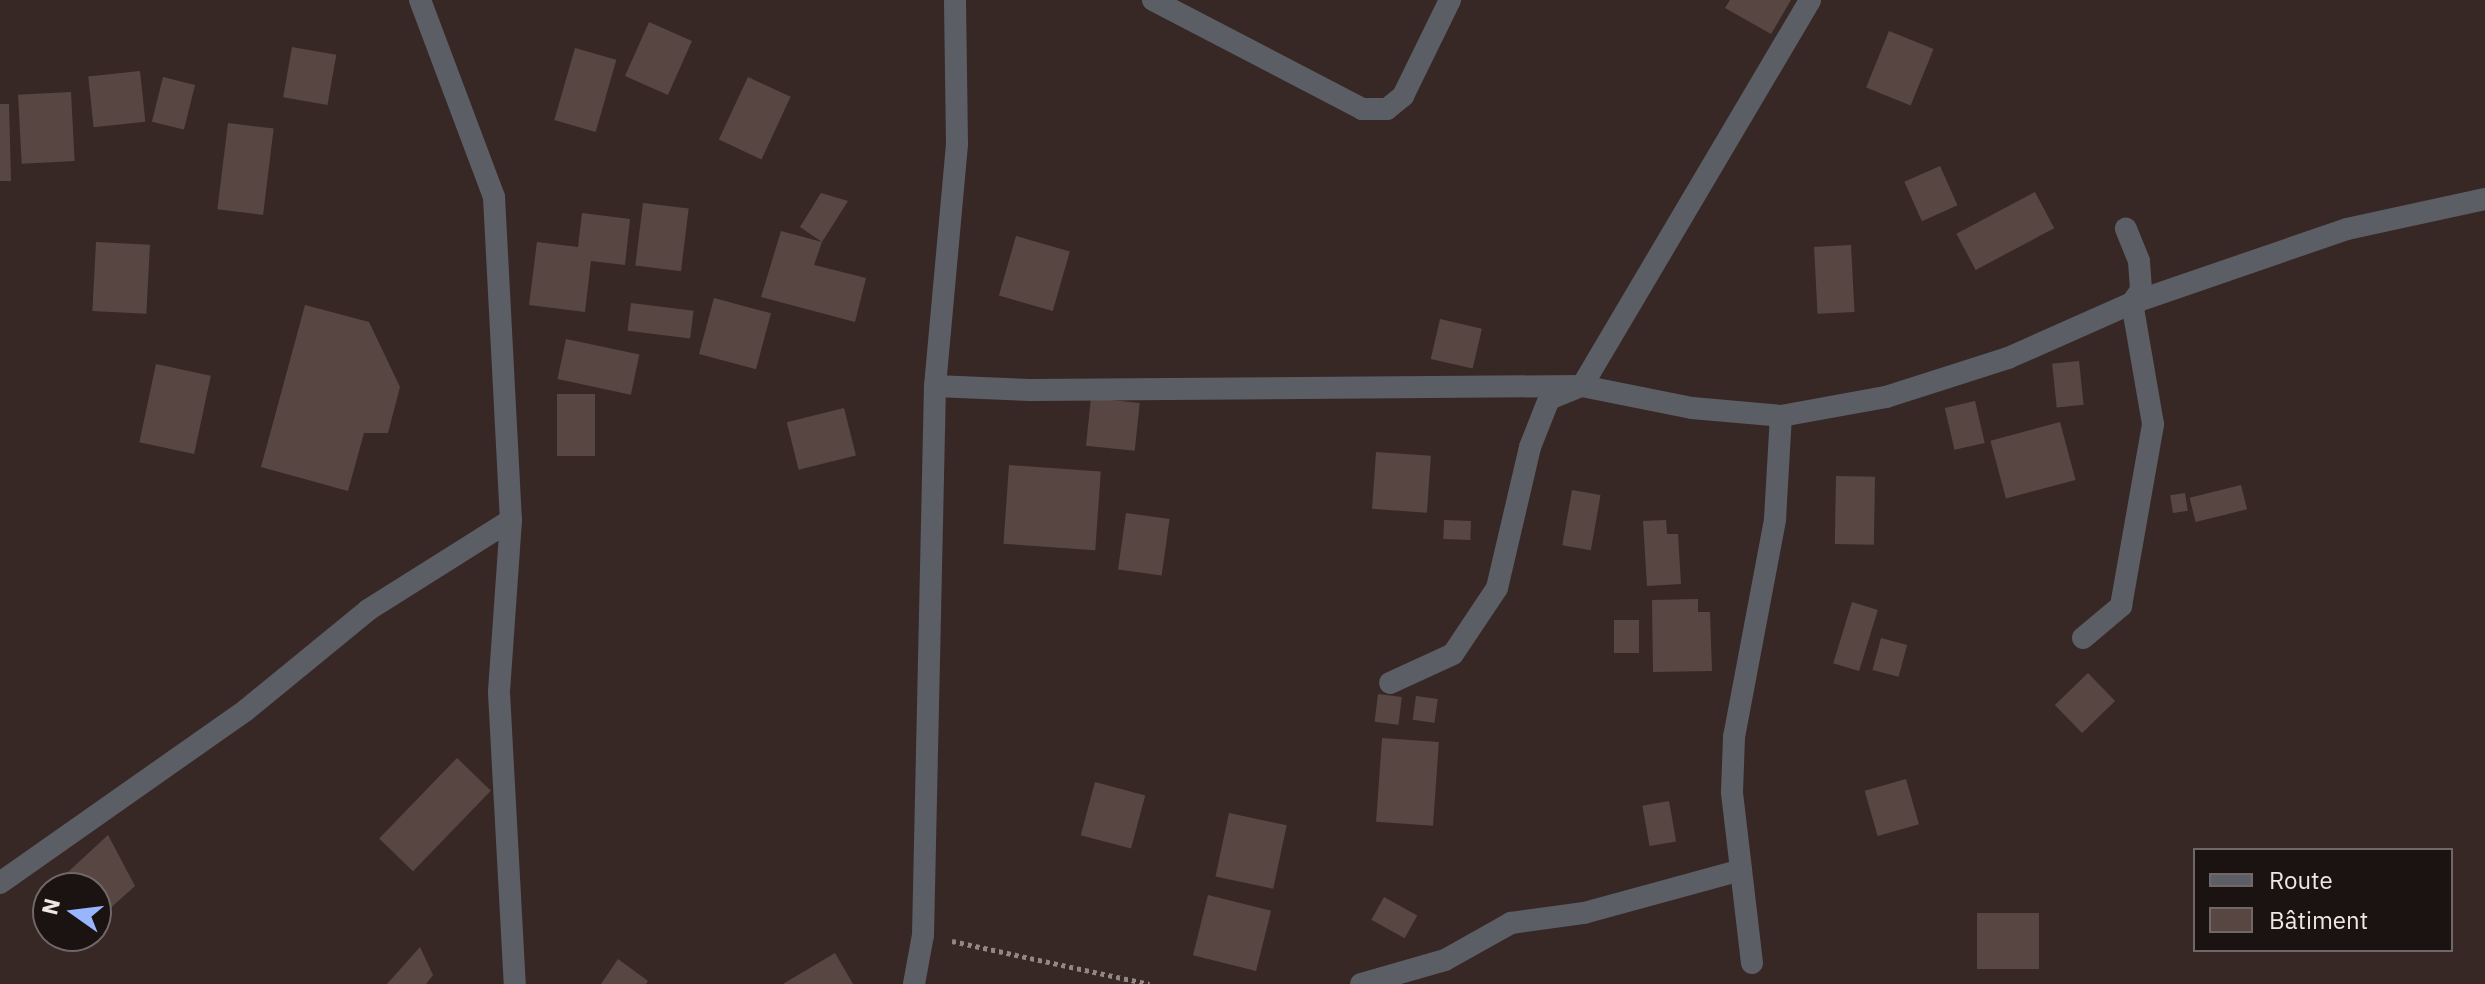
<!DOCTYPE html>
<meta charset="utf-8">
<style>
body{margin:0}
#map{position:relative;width:2485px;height:984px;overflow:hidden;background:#382825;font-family:"IBM Plex Sans",sans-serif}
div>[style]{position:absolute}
.building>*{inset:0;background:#584643;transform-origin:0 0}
.path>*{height:5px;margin-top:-2.5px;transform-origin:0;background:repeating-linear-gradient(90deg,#938683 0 4px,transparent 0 8px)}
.minor>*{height:22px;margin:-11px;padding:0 11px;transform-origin:11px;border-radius:11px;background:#5b5e65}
span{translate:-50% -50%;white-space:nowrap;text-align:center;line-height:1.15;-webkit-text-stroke:6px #1a1312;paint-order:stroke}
.legend{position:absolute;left:2193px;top:848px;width:260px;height:104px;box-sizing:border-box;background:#1a1312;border:2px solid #706766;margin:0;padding:10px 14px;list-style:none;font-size:24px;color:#f1e6e4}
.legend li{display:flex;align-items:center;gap:16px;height:40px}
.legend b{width:40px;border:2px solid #706766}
.north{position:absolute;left:32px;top:872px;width:80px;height:80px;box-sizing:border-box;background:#1a1312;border:2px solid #706766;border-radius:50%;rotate:284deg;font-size:22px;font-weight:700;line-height:32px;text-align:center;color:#f1e6e4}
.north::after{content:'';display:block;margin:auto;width:28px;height:36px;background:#98b6fd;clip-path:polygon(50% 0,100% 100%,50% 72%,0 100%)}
</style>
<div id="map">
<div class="building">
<div style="clip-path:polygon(1730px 0,1791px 0,1771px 34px,1725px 8px)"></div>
<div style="left:649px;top:22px;width:47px;height:59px;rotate:24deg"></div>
<div style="left:1889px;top:31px;width:48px;height:61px;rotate:22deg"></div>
<div style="left:292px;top:47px;width:45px;height:51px;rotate:10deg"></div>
<div style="left:575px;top:48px;width:43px;height:75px;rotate:16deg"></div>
<div style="left:140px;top:71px;width:51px;height:52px;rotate:84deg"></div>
<div style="left:163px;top:77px;width:33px;height:46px;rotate:14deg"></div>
<div style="left:748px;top:77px;width:47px;height:69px;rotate:25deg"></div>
<div style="left:71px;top:92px;width:69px;height:53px;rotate:87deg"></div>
<div style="clip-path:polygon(0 104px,9px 104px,11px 181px,0 181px)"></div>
<div style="left:228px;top:123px;width:46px;height:87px;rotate:7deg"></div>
<div style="left:1940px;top:166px;width:43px;height:39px;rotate:66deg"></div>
<div style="left:2035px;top:192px;width:41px;height:89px;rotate:62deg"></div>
<div style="clip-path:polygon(821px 193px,848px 201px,822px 242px,800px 227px)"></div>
<div style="left:643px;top:203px;width:46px;height:63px;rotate:7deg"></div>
<div style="clip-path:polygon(582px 213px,630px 219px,625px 265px,591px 261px,585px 312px,529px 305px,537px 242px,578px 247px)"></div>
<div style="clip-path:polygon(781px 231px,822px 242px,814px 265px,866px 278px,855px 322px,761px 297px)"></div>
<div style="left:1016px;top:236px;width:56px;height:62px;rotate:16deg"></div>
<div style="left:96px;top:242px;width:54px;height:69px;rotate:3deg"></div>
<div style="left:1851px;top:245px;width:67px;height:37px;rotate:87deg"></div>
<div style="left:714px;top:298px;width:59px;height:58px;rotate:15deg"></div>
<div style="left:631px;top:303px;width:63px;height:28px;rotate:7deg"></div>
<div style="clip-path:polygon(305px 305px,369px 322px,400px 387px,388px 433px,364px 433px,348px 491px,261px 467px)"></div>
<div style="left:1440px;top:319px;width:43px;height:41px;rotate:13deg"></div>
<div style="left:566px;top:339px;width:75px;height:41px;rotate:12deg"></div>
<div style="left:2079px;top:361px;width:44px;height:27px;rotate:84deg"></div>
<div style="left:156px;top:364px;width:56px;height:80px;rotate:12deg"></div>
<div style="left:557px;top:394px;width:38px;height:62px"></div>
<div style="left:1091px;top:398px;width:49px;height:48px;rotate:6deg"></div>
<div style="left:1975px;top:401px;width:43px;height:31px;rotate:77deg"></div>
<div style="left:844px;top:408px;width:49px;height:59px;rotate:76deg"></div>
<div style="left:2060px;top:422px;width:60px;height:72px;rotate:75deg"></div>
<div style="left:1376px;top:452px;width:55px;height:57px;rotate:4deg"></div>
<div style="left:1009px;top:465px;width:92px;height:79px;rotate:4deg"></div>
<div style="left:1836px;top:476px;width:39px;height:68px;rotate:1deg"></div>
<div style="left:2241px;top:485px;width:25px;height:53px;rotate:76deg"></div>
<div style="left:1572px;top:490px;width:29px;height:56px;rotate:10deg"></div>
<div style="left:2185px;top:493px;width:18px;height:15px;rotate:81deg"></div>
<div style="left:1126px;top:513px;width:44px;height:57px;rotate:8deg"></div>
<div style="left:1444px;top:520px;width:27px;height:19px;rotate:2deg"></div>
<div style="clip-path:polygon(1666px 520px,1667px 534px,1678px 534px,1681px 584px,1647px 586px,1643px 521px)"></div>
<div style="clip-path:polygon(1698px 599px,1698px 612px,1710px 612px,1712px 671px,1653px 672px,1652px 600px)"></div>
<div style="left:1852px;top:602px;width:27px;height:64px;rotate:17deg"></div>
<div style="left:1614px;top:620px;width:25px;height:33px"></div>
<div style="left:1881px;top:638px;width:27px;height:33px;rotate:15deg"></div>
<div style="left:2088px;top:673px;width:39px;height:46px;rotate:46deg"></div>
<div style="left:1378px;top:694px;width:24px;height:28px;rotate:7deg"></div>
<div style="left:1416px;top:696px;width:22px;height:24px;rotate:8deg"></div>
<div style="left:1382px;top:738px;width:57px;height:84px;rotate:4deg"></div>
<div style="left:457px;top:758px;width:47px;height:112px;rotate:44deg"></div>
<div style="left:1906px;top:779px;width:47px;height:43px;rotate:74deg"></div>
<div style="left:1095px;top:782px;width:52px;height:55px;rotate:15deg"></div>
<div style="left:1669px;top:801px;width:41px;height:27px;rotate:80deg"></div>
<div style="left:1229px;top:813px;width:59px;height:65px;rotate:12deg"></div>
<div style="clip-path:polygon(108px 835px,135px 886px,96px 921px,96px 888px,54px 885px)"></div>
<div style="left:1208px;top:895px;width:65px;height:62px;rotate:14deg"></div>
<div style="left:1384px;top:897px;width:38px;height:26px;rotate:29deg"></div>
<div style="left:1977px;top:913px;width:62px;height:56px"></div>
<div style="clip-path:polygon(420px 947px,433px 975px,426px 984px,387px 984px)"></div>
<div style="clip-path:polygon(835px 953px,853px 984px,783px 984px)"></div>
<div style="clip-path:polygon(618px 959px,648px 981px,646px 984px,601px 984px)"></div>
</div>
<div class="path">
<div style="left:952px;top:941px;width:202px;rotate:12.3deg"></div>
</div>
<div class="minor">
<div style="left:420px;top:0;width:210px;rotate:69.4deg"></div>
<div style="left:494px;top:197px;width:323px;rotate:87deg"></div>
<div style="left:511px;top:520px;width:173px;rotate:94deg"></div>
<div style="left:499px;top:693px;width:291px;rotate:86.9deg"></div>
<div style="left:1153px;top:0;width:236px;rotate:27.5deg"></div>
<div style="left:1362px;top:109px;width:25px"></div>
<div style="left:1387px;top:109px;width:21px;rotate:-39deg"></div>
<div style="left:1403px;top:96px;width:107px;rotate:-63.9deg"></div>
<div style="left:935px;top:386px;width:96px;rotate:2.4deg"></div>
<div style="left:1031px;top:390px;width:551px;rotate:-0.42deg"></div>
<div style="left:1582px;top:386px;width:112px;rotate:11.3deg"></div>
<div style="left:1692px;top:408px;width:89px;rotate:5.1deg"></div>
<div style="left:1781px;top:416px;width:107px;rotate:-10.3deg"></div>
<div style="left:1886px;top:397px;width:128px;rotate:-17.7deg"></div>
<div style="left:2008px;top:358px;width:136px;rotate:-23.9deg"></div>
<div style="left:2132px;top:303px;width:227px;rotate:-19deg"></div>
<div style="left:2347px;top:229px;width:141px;rotate:-12.3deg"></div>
<div style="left:2083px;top:638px;width:50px;rotate:-40.1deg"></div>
<div style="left:2121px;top:606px;width:185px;rotate:-80deg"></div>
<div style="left:2153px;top:424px;width:123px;rotate:-99.8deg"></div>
<div style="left:2132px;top:303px;width:16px;rotate:-55deg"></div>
<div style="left:2141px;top:290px;width:29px;rotate:-94deg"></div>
<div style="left:2139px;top:261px;width:35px;rotate:-112deg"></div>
<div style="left:1390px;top:683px;width:69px;rotate:-24.7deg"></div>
<div style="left:1453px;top:654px;width:79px;rotate:-56.3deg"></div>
<div style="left:1497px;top:588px;width:145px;rotate:-76.8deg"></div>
<div style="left:1530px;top:447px;width:52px;rotate:-68.4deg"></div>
<div style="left:1549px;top:399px;width:35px;rotate:-22deg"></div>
<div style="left:1582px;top:386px;width:448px;rotate:-59.4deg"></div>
<div style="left:0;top:883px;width:301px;rotate:-35.1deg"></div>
<div style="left:246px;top:710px;width:158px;rotate:-39.3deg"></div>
<div style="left:368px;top:610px;width:169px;rotate:-32.2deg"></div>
<div style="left:1752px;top:963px;width:172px;rotate:-96.7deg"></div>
<div style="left:1732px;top:792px;width:55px;rotate:-87.9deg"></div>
<div style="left:1734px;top:737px;width:222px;rotate:-79.3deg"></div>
<div style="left:1775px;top:519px;width:103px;rotate:-86.7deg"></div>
<div style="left:914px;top:984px;width:50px;rotate:-79.6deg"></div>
<div style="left:923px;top:935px;width:549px;rotate:-88.75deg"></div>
<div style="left:935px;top:386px;width:243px;rotate:-84.8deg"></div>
<div style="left:957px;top:144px;width:144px;rotate:-90.8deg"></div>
<div style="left:1361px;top:984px;width:87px;rotate:-15.9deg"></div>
<div style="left:1445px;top:960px;width:76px;rotate:-29.3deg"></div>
<div style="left:1511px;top:923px;width:74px;rotate:-7.8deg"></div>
<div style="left:1584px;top:913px;width:163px;rotate:-15.3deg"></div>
</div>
<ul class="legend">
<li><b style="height:10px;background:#5b5e65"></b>Route</li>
<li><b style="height:22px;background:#584643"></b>Bâtiment</li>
</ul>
<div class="north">N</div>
</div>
